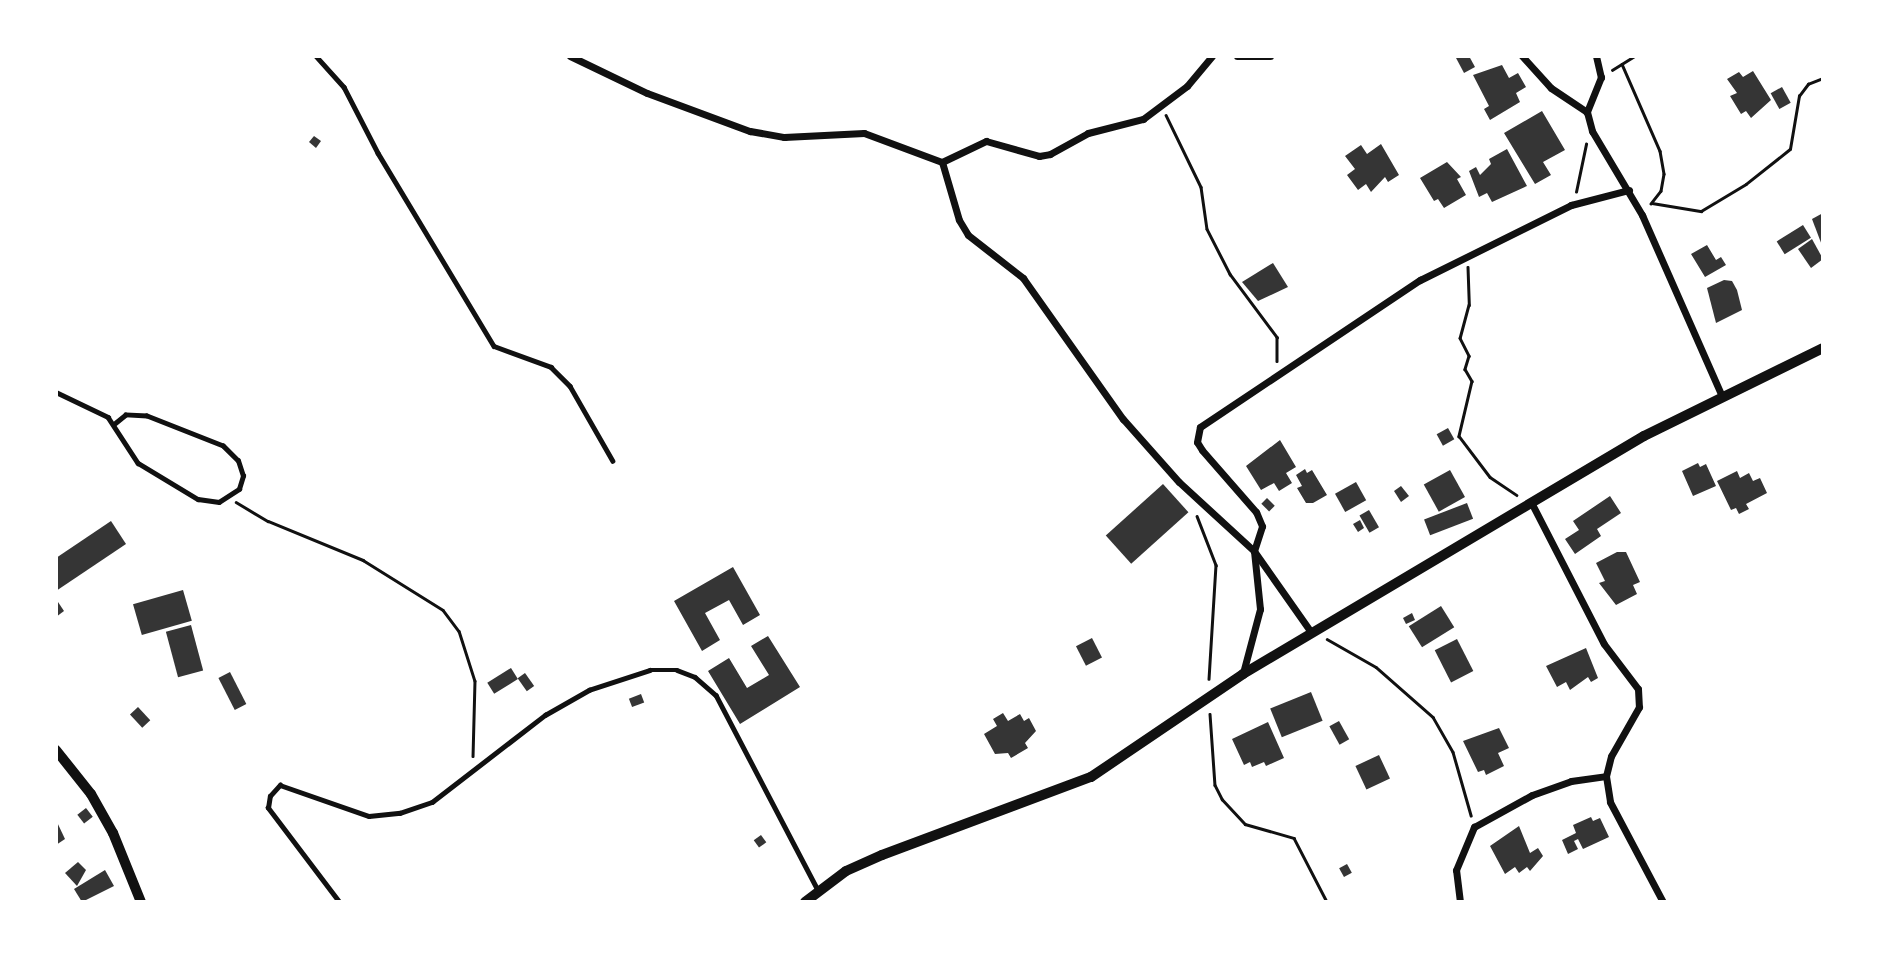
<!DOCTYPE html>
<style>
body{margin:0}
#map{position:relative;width:1879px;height:958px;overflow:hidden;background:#fff;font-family:"Golos Text",sans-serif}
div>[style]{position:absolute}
.building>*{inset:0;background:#353535;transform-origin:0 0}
.path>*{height:2.5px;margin:-1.25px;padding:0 1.25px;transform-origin:1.25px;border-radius:1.25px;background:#111}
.service>*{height:4.5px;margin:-2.25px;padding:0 2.25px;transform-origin:2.25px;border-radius:2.25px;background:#111}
.minor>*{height:7px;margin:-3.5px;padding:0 3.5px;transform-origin:3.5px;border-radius:3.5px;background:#111}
.tertiary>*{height:10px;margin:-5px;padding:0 5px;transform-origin:5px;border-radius:5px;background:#111}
span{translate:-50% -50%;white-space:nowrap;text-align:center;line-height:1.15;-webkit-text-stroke:6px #fff;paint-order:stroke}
.frame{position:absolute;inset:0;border:58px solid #fff;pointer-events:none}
</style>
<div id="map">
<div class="building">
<div style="clip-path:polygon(1455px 56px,1469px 56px,1475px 67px,1464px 73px)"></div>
<div style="clip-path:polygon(1502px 65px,1509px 78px,1518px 73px,1526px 87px,1516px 93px,1520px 102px,1490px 120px,1484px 109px,1489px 106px,1473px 75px)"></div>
<div style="clip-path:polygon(1753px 71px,1771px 100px,1751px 118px,1746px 111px,1741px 114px,1730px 96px,1737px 93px,1727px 79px,1739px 72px,1743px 77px)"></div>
<div style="left:1782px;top:87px;width:18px;height:13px;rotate:61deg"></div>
<div style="clip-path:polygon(1542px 111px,1565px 150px,1543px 162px,1551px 175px,1535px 184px,1504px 133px)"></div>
<div style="clip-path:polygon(314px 136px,321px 141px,316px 148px,309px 142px)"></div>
<div style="clip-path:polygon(1381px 144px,1399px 175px,1388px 182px,1385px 177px,1371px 192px,1366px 184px,1358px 190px,1347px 175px,1355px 169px,1345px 156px,1361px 145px,1367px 154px)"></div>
<div style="clip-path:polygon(1507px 149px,1527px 186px,1492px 202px,1487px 193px,1479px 197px,1469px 171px,1476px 167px,1480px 175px,1491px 164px,1489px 159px)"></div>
<div style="clip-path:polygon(1447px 162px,1461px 177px,1457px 179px,1466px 195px,1444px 208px,1438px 199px,1434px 201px,1420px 178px)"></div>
<div style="clip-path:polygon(1823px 213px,1823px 248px,1812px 219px)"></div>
<div style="left:1803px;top:225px;width:15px;height:31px;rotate:58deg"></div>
<div style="clip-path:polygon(1812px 239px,1823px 259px,1811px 268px,1798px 249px)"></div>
<div style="clip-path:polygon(1707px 245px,1716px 260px,1721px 257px,1726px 265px,1705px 277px,1691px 254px)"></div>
<div style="clip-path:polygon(1273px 263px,1288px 287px,1258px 301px,1242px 282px)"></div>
<div style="clip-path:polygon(1724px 280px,1732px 281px,1737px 290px,1742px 310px,1716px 323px,1707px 288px)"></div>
<div style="left:1448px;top:428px;width:13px;height:13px;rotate:61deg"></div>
<div style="clip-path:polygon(1280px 440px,1296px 467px,1286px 473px,1292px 483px,1279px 491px,1274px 483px,1261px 490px,1246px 466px)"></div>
<div style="clip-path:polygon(1698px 463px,1700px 467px,1706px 464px,1716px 486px,1693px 496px,1682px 471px)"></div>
<div style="clip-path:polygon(1305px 469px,1307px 473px,1312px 470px,1327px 495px,1313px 503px,1306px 503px,1297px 488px,1302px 486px,1296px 475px)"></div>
<div style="left:1450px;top:470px;width:31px;height:30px;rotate:61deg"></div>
<div style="clip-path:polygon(1737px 471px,1740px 478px,1749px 473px,1753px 481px,1760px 478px,1767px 493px,1746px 504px,1749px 509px,1739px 514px,1736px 508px,1731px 510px,1717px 481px)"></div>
<div style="left:1356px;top:482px;width:21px;height:24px;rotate:61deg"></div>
<div style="left:1163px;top:484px;width:38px;height:77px;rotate:48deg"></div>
<div style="clip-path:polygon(1401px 486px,1409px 496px,1401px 502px,1394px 491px)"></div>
<div style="clip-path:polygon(1610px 496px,1621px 513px,1597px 529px,1601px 536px,1575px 554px,1565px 539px,1579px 530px,1573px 521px)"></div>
<div style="left:1267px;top:498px;width:11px;height:8px;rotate:45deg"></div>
<div style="left:1467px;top:503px;width:17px;height:46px;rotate:69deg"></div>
<div style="left:1369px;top:510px;width:20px;height:11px;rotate:60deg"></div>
<div style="clip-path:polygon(1360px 520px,1364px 528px,1358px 532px,1353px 524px)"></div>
<div style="clip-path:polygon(111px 521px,126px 544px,56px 591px,56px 558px)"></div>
<div style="clip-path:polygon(1617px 552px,1626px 552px,1640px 582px,1633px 585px,1637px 594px,1616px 605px,1599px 583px,1605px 581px,1596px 563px)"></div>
<div style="clip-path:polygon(733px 567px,760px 615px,743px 625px,729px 600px,705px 613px,720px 640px,702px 651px,674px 601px)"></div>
<div style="left:183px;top:590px;width:32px;height:52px;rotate:74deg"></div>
<div style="clip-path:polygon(56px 599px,64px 611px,56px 617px)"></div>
<div style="left:1441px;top:606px;width:25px;height:38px;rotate:58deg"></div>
<div style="clip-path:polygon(1412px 613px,1415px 620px,1406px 624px,1403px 618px)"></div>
<div style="left:191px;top:625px;width:47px;height:26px;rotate:75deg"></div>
<div style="clip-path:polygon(768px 636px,800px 687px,740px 724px,708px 671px,729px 658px,747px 688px,769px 675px,751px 646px)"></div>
<div style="left:1092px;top:638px;width:22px;height:18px;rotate:63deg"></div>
<div style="left:1457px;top:639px;width:36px;height:25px;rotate:63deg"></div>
<div style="clip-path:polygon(1586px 648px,1598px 678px,1591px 682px,1588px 677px,1570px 690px,1566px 682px,1557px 687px,1546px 666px)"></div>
<div style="left:511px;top:668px;width:13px;height:28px;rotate:58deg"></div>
<div style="left:230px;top:672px;width:36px;height:13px;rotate:63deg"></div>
<div style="left:525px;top:673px;width:16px;height:9px;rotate:55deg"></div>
<div style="left:1311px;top:692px;width:31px;height:44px;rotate:68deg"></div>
<div style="left:641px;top:694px;width:9px;height:13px;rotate:69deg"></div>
<div style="left:138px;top:707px;width:18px;height:11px;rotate:47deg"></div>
<div style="clip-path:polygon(1003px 713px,1008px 721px,1020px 714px,1024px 721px,1029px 718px,1036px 731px,1025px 743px,1028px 748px,1011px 758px,1008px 753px,995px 754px,984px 734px,997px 726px,993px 719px)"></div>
<div style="left:1339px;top:721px;width:21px;height:11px;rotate:61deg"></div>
<div style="clip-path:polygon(1268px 722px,1284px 758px,1266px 766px,1264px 762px,1252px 767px,1250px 762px,1244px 765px,1232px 739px)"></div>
<div style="clip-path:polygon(1499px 728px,1509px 748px,1498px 753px,1504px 766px,1486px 775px,1484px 770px,1478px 772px,1463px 741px)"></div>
<div style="left:1379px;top:755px;width:26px;height:26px;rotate:65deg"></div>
<div style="left:86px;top:808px;width:11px;height:11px;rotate:52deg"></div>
<div style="clip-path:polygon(1591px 817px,1593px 821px,1600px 818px,1609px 837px,1583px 849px,1578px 839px,1574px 841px,1578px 849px,1568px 854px,1562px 840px,1576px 833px,1573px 825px)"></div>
<div style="clip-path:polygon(56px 820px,65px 839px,56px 845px)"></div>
<div style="clip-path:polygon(1519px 826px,1530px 853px,1538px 848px,1543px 856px,1530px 871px,1527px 867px,1519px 873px,1515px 867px,1505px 874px,1490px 846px)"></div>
<div style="left:761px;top:835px;width:9px;height:9px;rotate:54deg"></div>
<div style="clip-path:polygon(78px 862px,86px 870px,77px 886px,65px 873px)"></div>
<div style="left:1347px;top:864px;width:10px;height:9px;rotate:61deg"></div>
<div style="clip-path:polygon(105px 870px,114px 886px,82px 902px,74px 889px)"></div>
</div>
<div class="path">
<div style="left:1622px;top:64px;width:95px;rotate:66.4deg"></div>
<div style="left:1660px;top:151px;width:23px;rotate:80deg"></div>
<div style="left:1664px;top:174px;width:17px;rotate:100deg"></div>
<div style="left:1661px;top:191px;width:16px;rotate:128deg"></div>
<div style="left:1612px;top:70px;width:26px;rotate:-32deg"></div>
<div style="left:1166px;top:115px;width:80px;rotate:64.1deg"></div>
<div style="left:1201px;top:187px;width:42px;rotate:81.9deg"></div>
<div style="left:1207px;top:229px;width:51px;rotate:62.9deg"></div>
<div style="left:1230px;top:274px;width:79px;rotate:53.3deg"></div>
<div style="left:1277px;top:337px;width:24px;rotate:90deg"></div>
<div style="left:1576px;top:192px;width:49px;rotate:-78.2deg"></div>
<div style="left:1652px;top:203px;width:50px;rotate:9.3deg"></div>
<div style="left:1701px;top:211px;width:52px;rotate:-31deg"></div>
<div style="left:1746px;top:184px;width:56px;rotate:-38.5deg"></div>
<div style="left:1790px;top:149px;width:54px;rotate:-80.4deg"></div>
<div style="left:1799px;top:96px;width:15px;rotate:-53deg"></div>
<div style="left:1808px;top:84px;width:16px;rotate:-22deg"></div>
<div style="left:1468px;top:267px;width:38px;rotate:88deg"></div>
<div style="left:1469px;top:305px;width:34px;rotate:105deg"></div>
<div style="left:1460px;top:338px;width:20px;rotate:63deg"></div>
<div style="left:1469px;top:356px;width:14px;rotate:107deg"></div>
<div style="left:1465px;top:369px;width:14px;rotate:60deg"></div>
<div style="left:1472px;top:381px;width:57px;rotate:103.3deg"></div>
<div style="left:1459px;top:436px;width:51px;rotate:52.9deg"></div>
<div style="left:1490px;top:477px;width:32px;rotate:34deg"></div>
<div style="left:236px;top:502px;width:37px;rotate:31deg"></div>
<div style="left:268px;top:521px;width:103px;rotate:22.3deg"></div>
<div style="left:363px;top:560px;width:94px;rotate:32deg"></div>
<div style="left:443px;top:610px;width:26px;rotate:53deg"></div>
<div style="left:459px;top:631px;width:52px;rotate:72.3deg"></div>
<div style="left:475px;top:681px;width:75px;rotate:91.5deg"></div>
<div style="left:1197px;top:516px;width:53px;rotate:68.8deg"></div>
<div style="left:1216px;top:565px;width:114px;rotate:93.5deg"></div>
<div style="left:1327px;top:639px;width:56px;rotate:29.7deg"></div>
<div style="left:1376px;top:667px;width:76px;rotate:41.3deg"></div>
<div style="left:1433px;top:717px;width:40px;rotate:60.3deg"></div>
<div style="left:1453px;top:752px;width:66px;rotate:74.1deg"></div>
<div style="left:1210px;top:714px;width:71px;rotate:86deg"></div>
<div style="left:1215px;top:785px;width:16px;rotate:63deg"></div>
<div style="left:1222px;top:799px;width:34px;rotate:47deg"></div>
<div style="left:1245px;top:824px;width:51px;rotate:15.9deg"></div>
<div style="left:1294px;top:838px;width:72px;rotate:62.7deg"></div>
</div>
<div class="service">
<div style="left:316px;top:56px;width:42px;rotate:47.9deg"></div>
<div style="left:344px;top:87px;width:74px;rotate:62.7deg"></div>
<div style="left:378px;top:153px;width:225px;rotate:59deg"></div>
<div style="left:494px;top:346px;width:61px;rotate:20.2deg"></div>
<div style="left:551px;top:367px;width:27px;rotate:45deg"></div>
<div style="left:570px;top:386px;width:86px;rotate:60.2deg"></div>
<div style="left:56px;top:392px;width:58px;rotate:25.7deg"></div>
<div style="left:108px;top:417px;width:55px;rotate:56.9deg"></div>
<div style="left:138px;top:463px;width:70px;rotate:31deg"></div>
<div style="left:198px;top:499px;width:21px;rotate:8deg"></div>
<div style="left:219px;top:502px;width:24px;rotate:-33deg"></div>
<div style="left:239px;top:489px;width:14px;rotate:-73deg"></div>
<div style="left:243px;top:476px;width:16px;rotate:-108deg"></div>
<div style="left:238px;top:461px;width:21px;rotate:-135deg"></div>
<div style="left:223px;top:446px;width:82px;rotate:-158.5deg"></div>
<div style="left:147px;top:416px;width:21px;rotate:-177deg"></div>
<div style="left:126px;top:415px;width:13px;rotate:141deg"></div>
<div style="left:339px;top:902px;width:118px;rotate:-127.1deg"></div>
<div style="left:268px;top:808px;width:12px;rotate:-81deg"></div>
<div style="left:270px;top:796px;width:15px;rotate:-48deg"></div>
<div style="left:280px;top:785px;width:94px;rotate:19.2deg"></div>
<div style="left:369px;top:816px;width:31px;rotate:-6deg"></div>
<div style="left:400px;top:813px;width:34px;rotate:-19deg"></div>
<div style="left:432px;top:802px;width:143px;rotate:-37.6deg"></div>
<div style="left:545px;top:715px;width:51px;rotate:-29.6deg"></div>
<div style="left:589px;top:690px;width:64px;rotate:-18.2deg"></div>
<div style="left:650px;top:670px;width:27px"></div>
<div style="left:677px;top:670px;width:19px;rotate:21deg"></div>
<div style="left:695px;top:677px;width:28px;rotate:41deg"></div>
<div style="left:716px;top:695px;width:220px;rotate:62.4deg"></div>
</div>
<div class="minor">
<div style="left:570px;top:56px;width:85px;rotate:25.7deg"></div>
<div style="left:647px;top:93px;width:110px;rotate:20.3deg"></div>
<div style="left:750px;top:131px;width:35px;rotate:10deg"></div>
<div style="left:784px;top:137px;width:80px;rotate:-2.9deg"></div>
<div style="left:864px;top:133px;width:83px;rotate:20.4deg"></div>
<div style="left:942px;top:162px;width:60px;rotate:73.7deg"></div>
<div style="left:959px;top:220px;width:17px;rotate:59deg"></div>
<div style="left:968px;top:235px;width:70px;rotate:38deg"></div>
<div style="left:1023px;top:278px;width:173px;rotate:54.7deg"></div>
<div style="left:1123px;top:419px;width:84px;rotate:48.4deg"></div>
<div style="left:1179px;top:482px;width:102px;rotate:42.6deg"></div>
<div style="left:1254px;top:551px;width:99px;rotate:54.9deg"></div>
<div style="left:1237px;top:56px;width:33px"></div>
<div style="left:1522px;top:56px;width:43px;rotate:47.8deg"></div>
<div style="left:1551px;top:88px;width:43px;rotate:33.7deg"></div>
<div style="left:1596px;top:56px;width:22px;rotate:77deg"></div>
<div style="left:1601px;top:77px;width:38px;rotate:112deg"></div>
<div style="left:1587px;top:112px;width:20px;rotate:75deg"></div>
<div style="left:1592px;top:131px;width:98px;rotate:59.2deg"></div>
<div style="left:1642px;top:215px;width:198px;rotate:66.2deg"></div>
<div style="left:942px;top:162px;width:49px;rotate:-25.5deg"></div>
<div style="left:986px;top:141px;width:55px;rotate:15.8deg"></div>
<div style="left:1039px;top:156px;width:11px;rotate:-10deg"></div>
<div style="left:1050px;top:154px;width:43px;rotate:-28.9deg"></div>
<div style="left:1088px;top:133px;width:57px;rotate:-14.3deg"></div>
<div style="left:1143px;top:119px;width:55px;rotate:-36.9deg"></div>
<div style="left:1187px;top:86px;width:39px;rotate:-50deg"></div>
<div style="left:1532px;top:504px;width:157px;rotate:62.8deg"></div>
<div style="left:1604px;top:644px;width:56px;rotate:52.9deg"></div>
<div style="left:1638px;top:689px;width:18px;rotate:87deg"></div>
<div style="left:1639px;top:707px;width:56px;rotate:119.7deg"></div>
<div style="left:1611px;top:756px;width:21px;rotate:104deg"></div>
<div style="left:1606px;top:776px;width:26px;rotate:81deg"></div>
<div style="left:1610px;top:802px;width:113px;rotate:62.1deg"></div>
<div style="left:1243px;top:673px;width:66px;rotate:-75.1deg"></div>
<div style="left:1260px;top:609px;width:58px;rotate:-95.9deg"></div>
<div style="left:1254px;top:551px;width:26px;rotate:-72deg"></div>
<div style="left:1262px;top:526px;width:15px;rotate:-113deg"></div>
<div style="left:1256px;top:512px;width:82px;rotate:-131.1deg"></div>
<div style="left:1202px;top:450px;width:9px;rotate:-122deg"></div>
<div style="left:1197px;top:442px;width:15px;rotate:-79deg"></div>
<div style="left:1200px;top:427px;width:265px;rotate:-33.8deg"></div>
<div style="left:1420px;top:280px;width:169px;rotate:-26.4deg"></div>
<div style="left:1571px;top:205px;width:60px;rotate:-14.5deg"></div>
<div style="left:1460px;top:902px;width:32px;rotate:-97deg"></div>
<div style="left:1456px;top:870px;width:47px;rotate:-67.3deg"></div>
<div style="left:1474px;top:827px;width:66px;rotate:-28.9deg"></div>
<div style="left:1532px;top:795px;width:41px;rotate:-19.7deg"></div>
<div style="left:1571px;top:781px;width:35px;rotate:-8deg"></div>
</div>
<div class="tertiary">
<div style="left:56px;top:750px;width:56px;rotate:51.5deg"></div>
<div style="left:91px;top:794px;width:45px;rotate:60.6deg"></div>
<div style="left:113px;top:833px;width:74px;rotate:67.9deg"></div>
<div style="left:805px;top:902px;width:51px;rotate:-37.1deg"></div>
<div style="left:846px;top:871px;width:39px;rotate:-24deg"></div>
<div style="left:882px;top:855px;width:223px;rotate:-20.5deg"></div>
<div style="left:1091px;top:777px;width:184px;rotate:-34.1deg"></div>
<div style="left:1243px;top:674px;width:466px;rotate:-30.7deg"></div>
<div style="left:1644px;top:436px;width:199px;rotate:-26.2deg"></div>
</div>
<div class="frame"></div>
</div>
